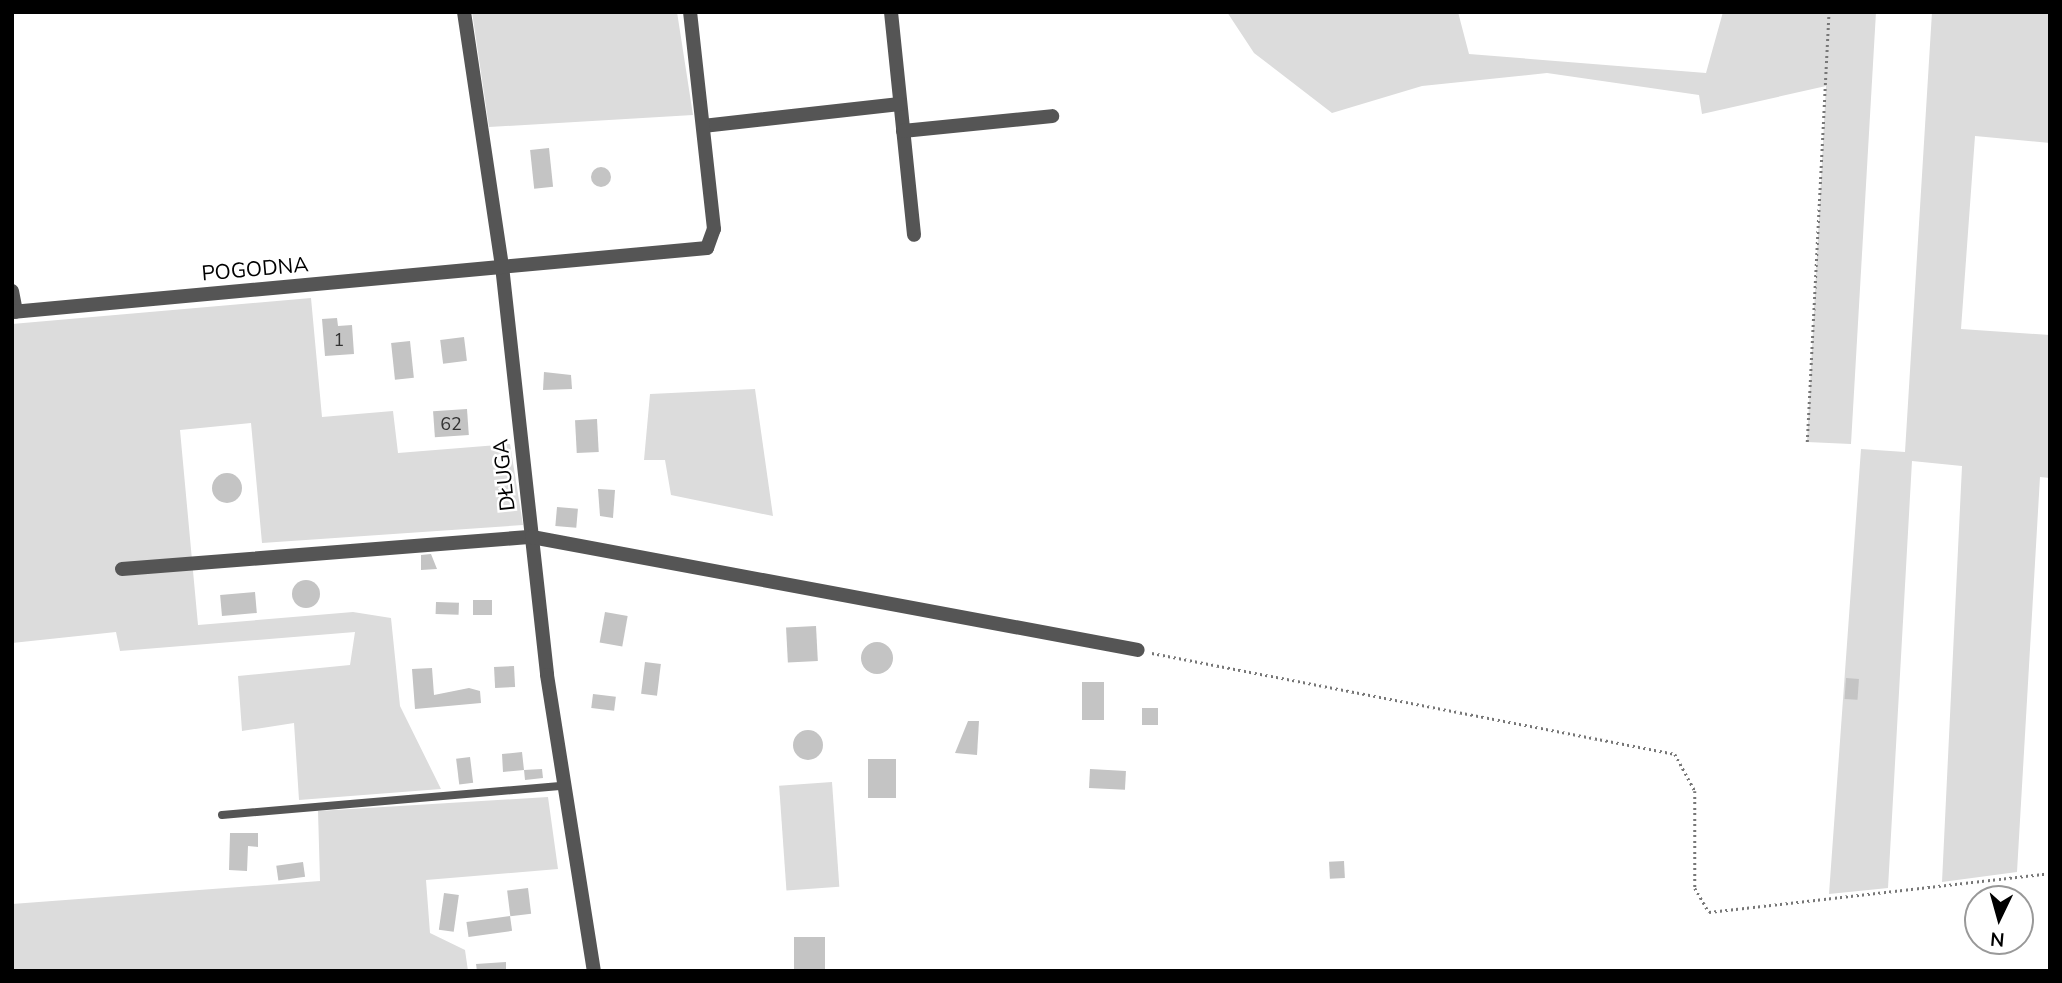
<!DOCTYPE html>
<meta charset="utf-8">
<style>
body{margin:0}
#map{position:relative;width:2062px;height:983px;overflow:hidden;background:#fff;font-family:"Nunito Sans",sans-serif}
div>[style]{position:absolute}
.green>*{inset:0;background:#dcdcdc;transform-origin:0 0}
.building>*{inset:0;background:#c4c4c4;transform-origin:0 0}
.round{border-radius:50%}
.path>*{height:2.5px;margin-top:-1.25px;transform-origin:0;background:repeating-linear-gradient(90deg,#777 0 2px,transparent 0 5.5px)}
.service>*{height:8px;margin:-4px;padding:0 4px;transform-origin:4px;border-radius:4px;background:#555}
.minor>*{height:14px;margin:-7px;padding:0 7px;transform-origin:7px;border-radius:7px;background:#555}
span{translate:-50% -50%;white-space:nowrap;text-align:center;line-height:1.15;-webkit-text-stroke:5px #fff;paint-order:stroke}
.number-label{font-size:18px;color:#313131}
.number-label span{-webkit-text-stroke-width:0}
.street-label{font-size:21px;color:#000}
.frame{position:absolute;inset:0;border:14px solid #000;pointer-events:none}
.north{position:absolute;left:1964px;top:885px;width:70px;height:70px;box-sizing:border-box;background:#fff;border:2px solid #999;border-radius:50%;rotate:185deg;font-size:19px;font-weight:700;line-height:28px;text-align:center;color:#000}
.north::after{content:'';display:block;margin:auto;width:24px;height:32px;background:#000;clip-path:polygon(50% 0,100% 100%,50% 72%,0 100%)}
</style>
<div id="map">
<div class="green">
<div style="clip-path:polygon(472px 12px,677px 12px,693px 115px,489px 127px)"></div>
<div style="clip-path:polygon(1227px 12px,1458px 12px,1469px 54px,1706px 73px,1723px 12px,1876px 12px,1851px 444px,1807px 442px,1826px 86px,1702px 114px,1699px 95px,1547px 73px,1422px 86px,1332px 113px,1254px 53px)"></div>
<div style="clip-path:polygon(1932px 12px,2050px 12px,2050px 143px,1975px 136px,1961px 329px,2050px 335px,2050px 478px,2040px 477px,2017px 872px,1942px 882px,1962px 466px,1912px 461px,1888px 888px,1829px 894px,1861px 449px,1905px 452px)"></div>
<div style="clip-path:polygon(311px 298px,322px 417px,393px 411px,398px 453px,510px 444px,523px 525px,262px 543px,251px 423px,180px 430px,198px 625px,353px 612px,391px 618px,400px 706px,441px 789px,299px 800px,294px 723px,242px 731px,238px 676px,350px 665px,355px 632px,120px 651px,116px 632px,12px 643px,12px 324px)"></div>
<div style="clip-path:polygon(755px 389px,773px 516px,671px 495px,665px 460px,644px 460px,650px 394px)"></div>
<div style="left:832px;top:782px;width:105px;height:53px;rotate:86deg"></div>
<div style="clip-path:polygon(548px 797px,558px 869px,426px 880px,430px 933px,465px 950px,468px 971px,12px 971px,12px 904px,320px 881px,318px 811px)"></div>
</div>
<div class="building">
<div style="left:549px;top:148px;width:39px;height:19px;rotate:84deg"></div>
<div class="round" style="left:591px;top:167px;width:20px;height:20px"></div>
<div style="clip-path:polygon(337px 318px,338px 326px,352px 325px,354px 354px,325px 356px,322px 319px)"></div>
<div style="left:464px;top:337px;width:24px;height:24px;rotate:83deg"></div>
<div style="left:410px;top:341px;width:37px;height:19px;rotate:84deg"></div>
<div style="clip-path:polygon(544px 372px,571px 375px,572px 389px,543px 390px)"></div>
<div style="left:467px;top:409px;width:26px;height:34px;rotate:86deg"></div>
<div style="left:597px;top:419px;width:33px;height:22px;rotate:87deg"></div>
<div class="round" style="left:212px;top:473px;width:30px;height:30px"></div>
<div style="clip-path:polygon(598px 489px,615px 490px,613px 518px,600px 516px)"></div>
<div style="left:557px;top:507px;width:21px;height:19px;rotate:5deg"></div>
<div style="clip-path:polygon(431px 554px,437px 569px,421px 570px,421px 555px)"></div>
<div class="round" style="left:292px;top:580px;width:28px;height:28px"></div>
<div style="left:255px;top:592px;width:21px;height:35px;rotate:85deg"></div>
<div style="left:473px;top:600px;width:19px;height:15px"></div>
<div style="left:436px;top:602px;width:23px;height:12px;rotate:2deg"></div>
<div style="left:605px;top:612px;width:23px;height:31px;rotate:10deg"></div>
<div style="left:816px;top:626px;width:35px;height:30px;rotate:87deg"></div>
<div class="round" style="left:861px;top:642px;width:32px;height:32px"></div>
<div style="left:645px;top:662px;width:16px;height:32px;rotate:7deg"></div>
<div style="left:514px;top:666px;width:21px;height:20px;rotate:87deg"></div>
<div style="clip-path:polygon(432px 668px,434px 695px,469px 688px,480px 691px,481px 703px,415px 709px,412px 669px)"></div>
<div style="left:1846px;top:678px;width:13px;height:21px;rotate:4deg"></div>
<div style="left:1082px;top:682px;width:22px;height:38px"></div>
<div style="left:593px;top:694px;width:23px;height:14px;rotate:7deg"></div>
<div style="left:1142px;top:708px;width:16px;height:17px"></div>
<div style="clip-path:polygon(968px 721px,979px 721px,977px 755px,955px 753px)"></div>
<div class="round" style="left:793px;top:730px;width:30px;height:30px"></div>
<div style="clip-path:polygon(522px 752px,524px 770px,542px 769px,543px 778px,525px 780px,524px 770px,503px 772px,502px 754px)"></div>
<div style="left:470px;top:757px;width:26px;height:14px;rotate:83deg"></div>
<div style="left:868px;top:759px;width:28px;height:39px"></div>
<div style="left:1090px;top:769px;width:36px;height:19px;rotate:3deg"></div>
<div style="clip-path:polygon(230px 833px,258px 833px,258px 847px,248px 846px,247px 871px,229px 870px)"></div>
<div style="left:1344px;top:861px;width:17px;height:15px;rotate:87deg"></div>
<div style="left:303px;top:862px;width:15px;height:27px;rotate:82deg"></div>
<div style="left:528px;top:888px;width:26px;height:21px;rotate:83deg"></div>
<div style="left:444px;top:893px;width:15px;height:37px;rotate:8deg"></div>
<div style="left:510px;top:916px;width:15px;height:44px;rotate:82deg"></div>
<div style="left:794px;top:937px;width:31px;height:34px"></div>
<div style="clip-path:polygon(506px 962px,506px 971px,477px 971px,476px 964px)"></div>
</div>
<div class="path">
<div style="left:1807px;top:442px;width:431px;rotate:-87.1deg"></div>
<div style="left:1152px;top:653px;width:533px;rotate:10.93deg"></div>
<div style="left:1675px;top:754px;width:42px;rotate:61.6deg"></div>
<div style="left:1695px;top:791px;width:97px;rotate:90deg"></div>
<div style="left:1695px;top:888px;width:28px;rotate:60deg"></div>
<div style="left:1709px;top:912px;width:343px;rotate:-6.5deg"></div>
</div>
<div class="service">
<div style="left:222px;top:815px;width:342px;rotate:-4.9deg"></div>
</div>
<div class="minor">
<div style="left:464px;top:12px;width:257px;rotate:81.5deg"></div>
<div style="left:502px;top:266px;width:411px;rotate:83.7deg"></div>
<div style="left:547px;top:675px;width:300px;rotate:81deg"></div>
<div style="left:891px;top:12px;width:224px;rotate:84.1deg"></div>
<div style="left:703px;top:126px;width:198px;rotate:-6.4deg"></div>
<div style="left:903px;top:131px;width:150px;rotate:-5.7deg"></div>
<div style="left:12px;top:291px;width:21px;rotate:79deg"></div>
<div style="left:12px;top:312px;width:698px;rotate:-5.26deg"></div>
<div style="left:707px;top:248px;width:20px;rotate:-70deg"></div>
<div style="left:714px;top:229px;width:218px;rotate:-96.3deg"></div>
<div style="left:122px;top:569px;width:411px;rotate:-4.5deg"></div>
<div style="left:532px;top:537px;width:616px;rotate:10.56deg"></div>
</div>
<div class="number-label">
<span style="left:339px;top:340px">1</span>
<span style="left:451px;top:424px">62</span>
</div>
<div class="street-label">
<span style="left:255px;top:269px;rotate:-5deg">POGODNA</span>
<span style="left:504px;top:475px;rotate:-96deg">DŁUGA</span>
</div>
<div class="frame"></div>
<div class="north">N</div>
</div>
